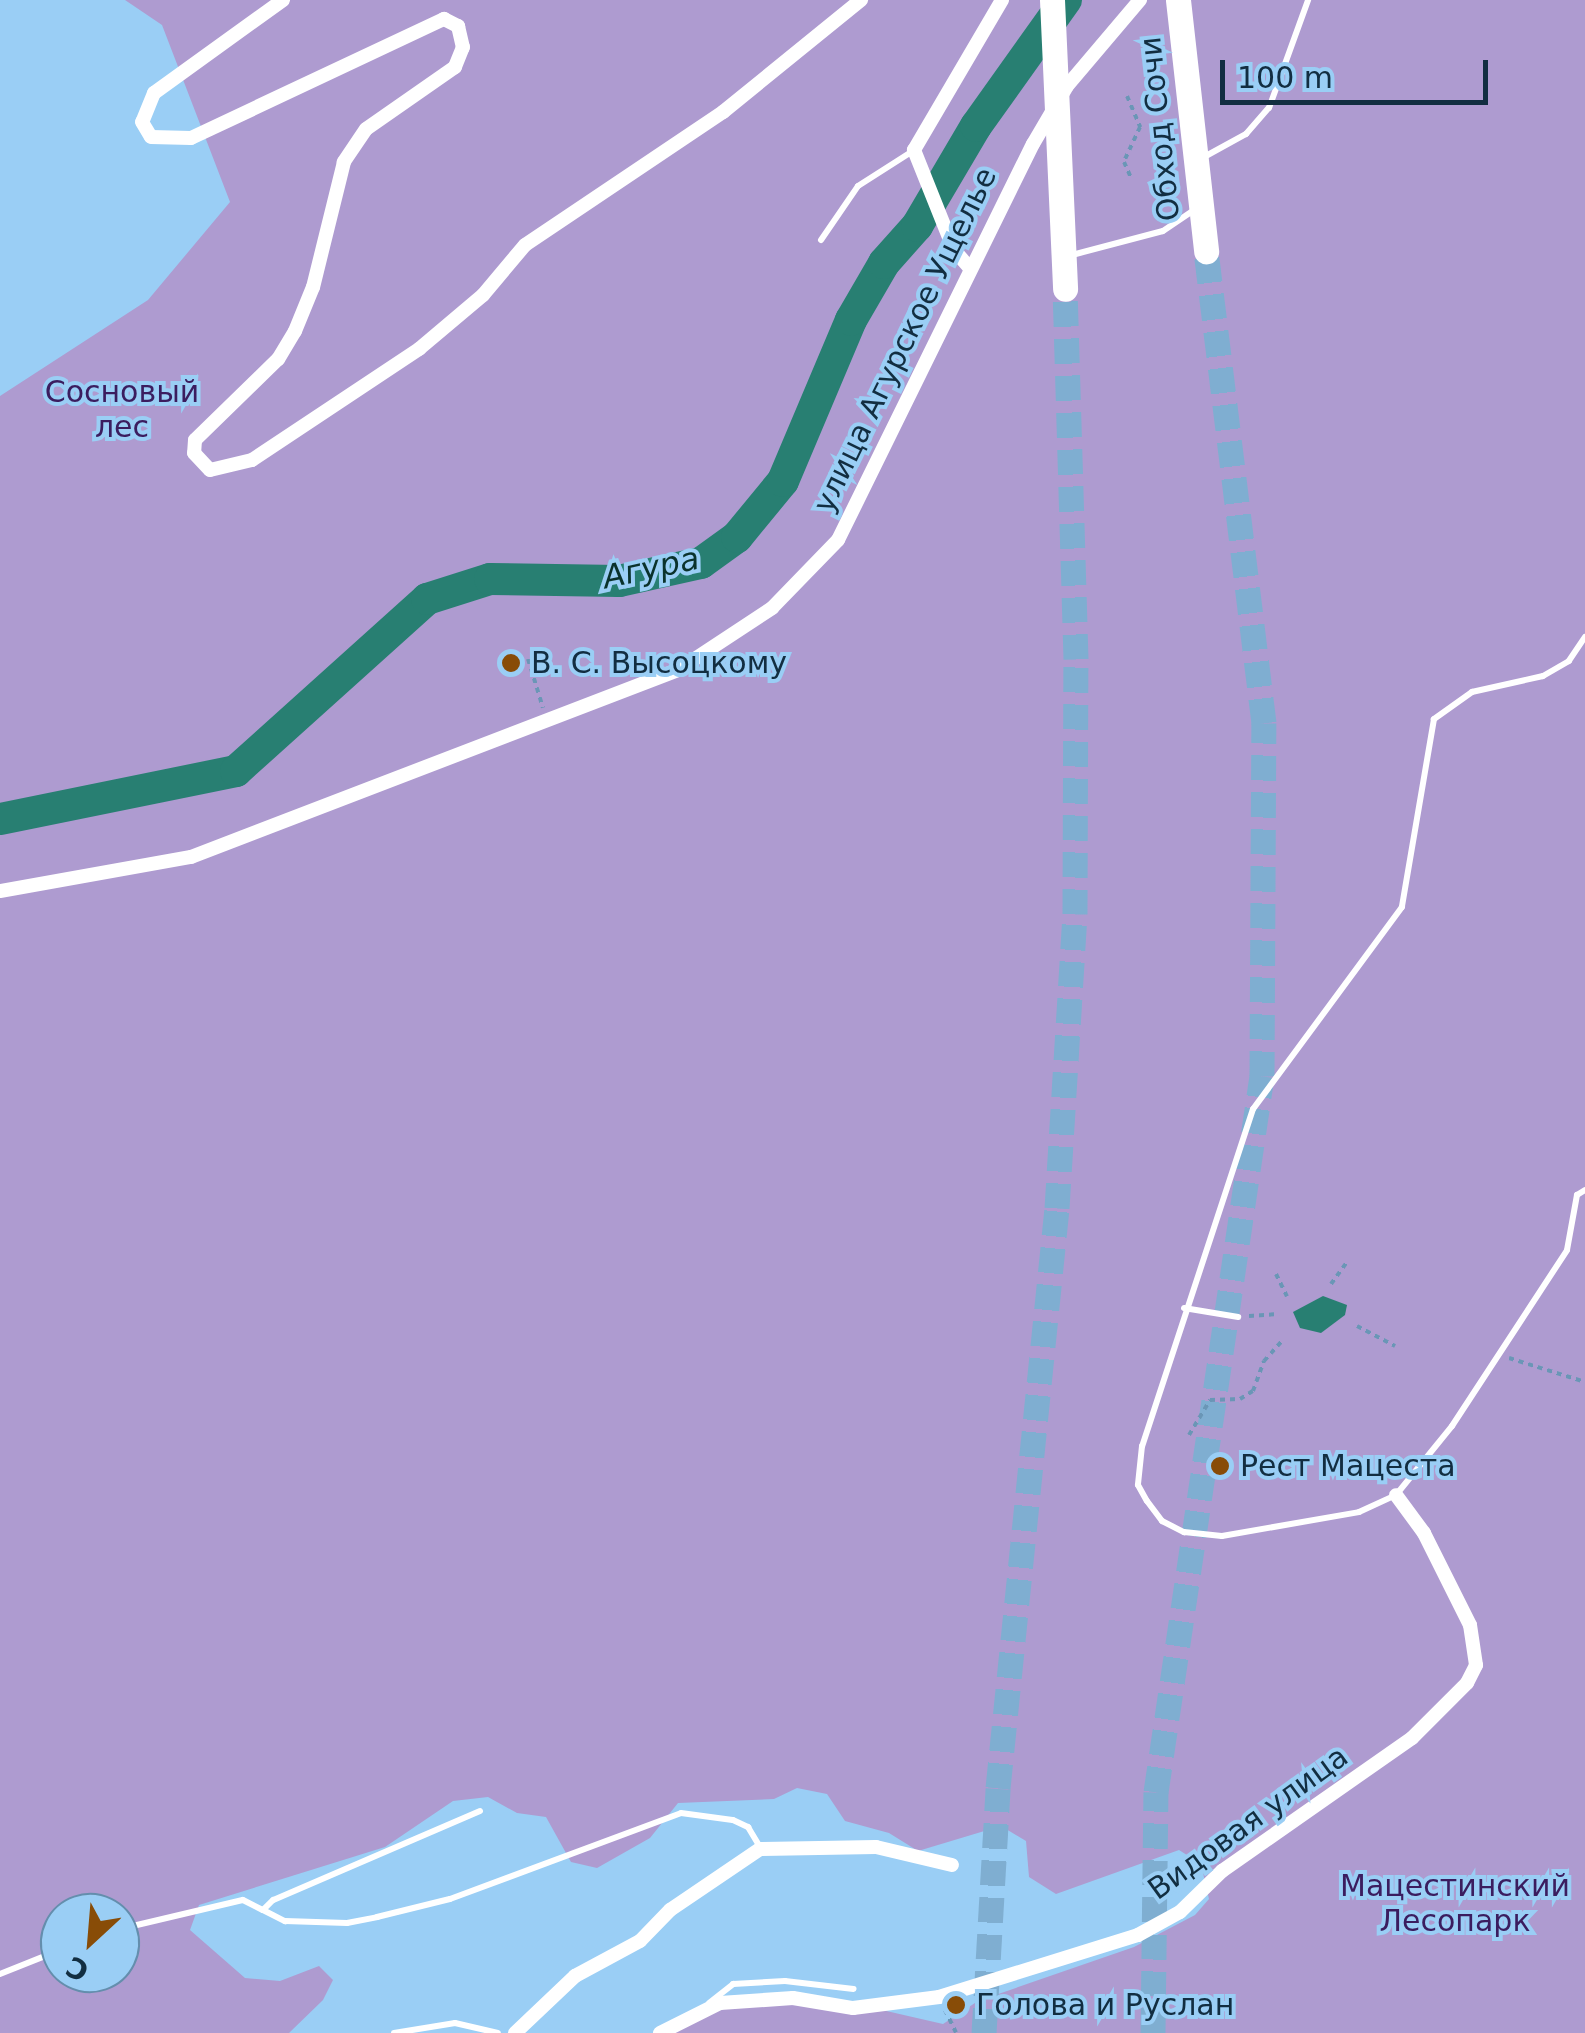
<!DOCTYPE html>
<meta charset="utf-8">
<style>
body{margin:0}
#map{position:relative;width:1585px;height:2033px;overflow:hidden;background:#9acef5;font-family:"DejaVu Sans",sans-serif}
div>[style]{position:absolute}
.green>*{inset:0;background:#ae9bd0}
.water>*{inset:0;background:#287f72}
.river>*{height:32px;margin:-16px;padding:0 16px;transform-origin:16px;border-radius:16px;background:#287f72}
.highway-tunnel>*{height:25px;margin-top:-12.5px;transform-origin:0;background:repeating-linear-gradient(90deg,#7faed1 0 25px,transparent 0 37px)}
.path>*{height:4px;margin-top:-2px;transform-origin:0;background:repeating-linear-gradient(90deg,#6a96b6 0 5px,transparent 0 10px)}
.lane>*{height:6px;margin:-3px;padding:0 3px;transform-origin:3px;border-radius:3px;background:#fff}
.street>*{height:14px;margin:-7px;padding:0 7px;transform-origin:7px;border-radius:7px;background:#fff}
.highway>*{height:25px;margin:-12.5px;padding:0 12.5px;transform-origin:12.5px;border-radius:12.5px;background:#fff}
.dots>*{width:28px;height:28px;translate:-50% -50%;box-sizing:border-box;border:5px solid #9acef5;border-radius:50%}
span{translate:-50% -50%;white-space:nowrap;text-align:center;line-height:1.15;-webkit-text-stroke:8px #9acef5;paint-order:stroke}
.street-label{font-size:30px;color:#122e41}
.park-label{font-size:30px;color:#3b1d5f}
.poi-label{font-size:30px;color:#122e41}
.left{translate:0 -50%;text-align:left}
.water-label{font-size:32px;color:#0a322c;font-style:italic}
.north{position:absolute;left:40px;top:1893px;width:100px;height:100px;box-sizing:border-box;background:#9acef5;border:2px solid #648ead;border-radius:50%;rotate:206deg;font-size:28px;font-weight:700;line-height:40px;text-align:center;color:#122e41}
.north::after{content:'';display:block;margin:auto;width:35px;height:45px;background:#884c07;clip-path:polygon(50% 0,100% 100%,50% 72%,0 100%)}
.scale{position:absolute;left:1220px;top:60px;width:268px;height:45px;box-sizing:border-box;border:5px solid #122e41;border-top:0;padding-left:12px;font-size:30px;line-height:35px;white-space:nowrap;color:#122e41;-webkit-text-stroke:8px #9acef5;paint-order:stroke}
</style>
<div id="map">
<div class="green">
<div style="clip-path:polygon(evenodd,125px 0,1585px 0,1585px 2033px,655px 2033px,720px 2001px,821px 1996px,943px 2024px,978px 2001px,1134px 1947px,1195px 1915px,1209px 1899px,1201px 1864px,1179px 1850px,1056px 1894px,1029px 1877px,1026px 1841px,1001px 1826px,918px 1851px,889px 1833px,845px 1821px,827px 1794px,797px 1788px,774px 1799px,678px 1803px,650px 1838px,597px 1868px,571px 1862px,546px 1817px,517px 1813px,488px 1797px,453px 1801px,385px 1847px,199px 1905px,190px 1930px,245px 1978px,280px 1981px,319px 1966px,333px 1980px,323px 2000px,289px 2033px,0 2033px,0 396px,148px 300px,230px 202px,162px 25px,125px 0,60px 1913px,120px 1913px,120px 1973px,60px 1973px,60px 1913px)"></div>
</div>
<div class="water">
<div style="clip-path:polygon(1323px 1296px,1347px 1305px,1345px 1315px,1321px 1333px,1300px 1328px,1293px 1312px)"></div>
</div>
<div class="river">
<div style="left:0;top:819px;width:241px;rotate:-11.5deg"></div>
<div style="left:236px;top:771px;width:257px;rotate:-42deg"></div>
<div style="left:427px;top:599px;width:66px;rotate:-17.6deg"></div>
<div style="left:490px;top:579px;width:129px;rotate:0.9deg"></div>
<div style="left:619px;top:581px;width:84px;rotate:-12.4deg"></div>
<div style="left:701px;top:563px;width:44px;rotate:-35.8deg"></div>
<div style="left:737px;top:537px;width:72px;rotate:-50.6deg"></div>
<div style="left:783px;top:481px;width:175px;rotate:-67.1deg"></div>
<div style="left:851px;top:320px;width:66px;rotate:-59.9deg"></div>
<div style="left:884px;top:263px;width:50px;rotate:-48.3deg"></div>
<div style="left:917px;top:226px;width:116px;rotate:-59.5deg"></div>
<div style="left:976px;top:126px;width:155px;rotate:-54.5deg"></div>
</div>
<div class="highway-tunnel">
<div style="left:984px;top:2033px;width:245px;rotate:-86.7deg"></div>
<div style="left:998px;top:1788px;width:583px;rotate:-84.19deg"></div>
<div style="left:1057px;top:1208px;width:295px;rotate:-86.5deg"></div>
<div style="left:1075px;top:914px;width:255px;rotate:-89.8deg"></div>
<div style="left:1076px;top:659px;width:370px;rotate:-91.7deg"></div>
<div style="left:1153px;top:2033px;width:241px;rotate:-89.3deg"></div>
<div style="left:1156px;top:1792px;width:724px;rotate:-81.58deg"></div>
<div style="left:1262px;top:1076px;width:353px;rotate:-89.7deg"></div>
<div style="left:1264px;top:723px;width:476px;rotate:-97deg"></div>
</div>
<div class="path">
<div style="left:1127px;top:96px;width:34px;rotate:67deg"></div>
<div style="left:1140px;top:127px;width:38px;rotate:115deg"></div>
<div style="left:1124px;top:162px;width:17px;rotate:66deg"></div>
<div style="left:528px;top:659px;width:51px;rotate:73deg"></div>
<div style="left:1276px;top:1274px;width:25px;rotate:64deg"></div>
<div style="left:1331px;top:1284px;width:27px;rotate:-54deg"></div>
<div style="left:1249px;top:1316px;width:30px;rotate:-4deg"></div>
<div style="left:1357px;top:1326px;width:43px;rotate:27.8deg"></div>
<div style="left:1509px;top:1358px;width:80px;rotate:17.5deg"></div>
<div style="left:1189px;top:1435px;width:41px;rotate:-59deg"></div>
<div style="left:1210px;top:1400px;width:30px;rotate:-2deg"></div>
<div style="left:1240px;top:1399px;width:15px;rotate:-32deg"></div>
<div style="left:1253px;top:1391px;width:32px;rotate:-70deg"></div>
<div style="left:1264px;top:1361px;width:28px;rotate:-48deg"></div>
<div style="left:945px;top:2010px;width:25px;rotate:64deg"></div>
</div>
<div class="lane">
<div style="left:1204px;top:157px;width:48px;rotate:-28.7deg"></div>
<div style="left:1246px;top:134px;width:35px;rotate:-49deg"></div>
<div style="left:1269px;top:108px;width:115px;rotate:-70.1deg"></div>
<div style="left:821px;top:240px;width:65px;rotate:-55.6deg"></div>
<div style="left:858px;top:186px;width:65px;rotate:-32.5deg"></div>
<div style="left:1072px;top:255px;width:94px;rotate:-14.8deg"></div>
<div style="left:1163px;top:231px;width:37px;rotate:-34deg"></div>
<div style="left:1585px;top:637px;width:29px;rotate:124deg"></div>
<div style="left:1569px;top:661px;width:30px;rotate:150deg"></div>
<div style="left:1543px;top:676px;width:73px;rotate:167.3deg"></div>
<div style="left:1472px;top:692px;width:47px;rotate:144.6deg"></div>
<div style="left:1434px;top:719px;width:191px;rotate:99.7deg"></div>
<div style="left:1402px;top:907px;width:251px;rotate:126.4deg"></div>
<div style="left:1253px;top:1109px;width:355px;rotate:108.2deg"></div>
<div style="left:1142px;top:1446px;width:39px;rotate:96deg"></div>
<div style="left:1138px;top:1485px;width:18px;rotate:61deg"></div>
<div style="left:1147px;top:1501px;width:25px;rotate:53deg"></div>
<div style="left:1162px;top:1521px;width:25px;rotate:27deg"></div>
<div style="left:1184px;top:1532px;width:38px;rotate:6deg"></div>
<div style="left:1222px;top:1536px;width:139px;rotate:-9.9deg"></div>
<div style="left:1359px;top:1512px;width:41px;rotate:-24.7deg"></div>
<div style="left:1396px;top:1495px;width:89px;rotate:-50.9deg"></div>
<div style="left:1452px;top:1426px;width:210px;rotate:-56.8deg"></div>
<div style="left:1567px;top:1250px;width:56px;rotate:-79.7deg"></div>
<div style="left:1577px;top:1195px;width:9px;rotate:-32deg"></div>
<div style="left:1184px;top:1308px;width:55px;rotate:9.5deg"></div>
<div style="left:480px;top:1811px;width:225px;rotate:156.7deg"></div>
<div style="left:273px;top:1900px;width:14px;rotate:135deg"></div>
<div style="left:263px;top:1910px;width:25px;rotate:27deg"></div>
<div style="left:285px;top:1921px;width:62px;rotate:1.8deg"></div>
<div style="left:347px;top:1923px;width:31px;rotate:-11deg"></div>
<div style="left:377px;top:1917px;width:75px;rotate:-13.9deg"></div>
<div style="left:450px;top:1899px;width:246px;rotate:-20.4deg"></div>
<div style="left:681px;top:1813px;width:52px;rotate:7.7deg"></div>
<div style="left:733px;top:1820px;width:17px;rotate:25deg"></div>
<div style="left:748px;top:1827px;width:23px;rotate:59deg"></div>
<div style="left:120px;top:1929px;width:126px;rotate:-13.3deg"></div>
<div style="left:243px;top:1900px;width:22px;rotate:27deg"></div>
<div style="left:0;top:1974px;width:65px;rotate:-21.8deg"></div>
<div style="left:709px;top:2003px;width:31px;rotate:-38deg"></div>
<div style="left:733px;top:1984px;width:52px;rotate:-3.3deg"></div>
<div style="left:785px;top:1981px;width:69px;rotate:6.6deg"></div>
<div style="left:394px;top:2033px;width:62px;rotate:-9.3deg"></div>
<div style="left:455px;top:2023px;width:44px;rotate:13.1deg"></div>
</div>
<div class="street">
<div style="left:283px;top:0;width:159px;rotate:144.2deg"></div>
<div style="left:154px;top:93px;width:31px;rotate:112deg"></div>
<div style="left:142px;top:122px;width:17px;rotate:59deg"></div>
<div style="left:151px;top:137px;width:40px;rotate:1.4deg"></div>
<div style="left:191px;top:138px;width:280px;rotate:-25.2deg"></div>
<div style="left:444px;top:19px;width:16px;rotate:27deg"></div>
<div style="left:458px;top:26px;width:22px;rotate:77deg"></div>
<div style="left:463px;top:47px;width:22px;rotate:112deg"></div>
<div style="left:455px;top:67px;width:108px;rotate:145.1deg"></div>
<div style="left:366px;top:129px;width:40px;rotate:124deg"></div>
<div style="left:344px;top:162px;width:129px;rotate:103.9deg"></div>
<div style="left:313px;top:287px;width:48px;rotate:112.2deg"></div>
<div style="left:295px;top:331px;width:33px;rotate:121deg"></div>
<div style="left:278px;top:359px;width:116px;rotate:135.7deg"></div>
<div style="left:195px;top:440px;width:13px;rotate:94deg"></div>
<div style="left:194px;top:453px;width:23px;rotate:47deg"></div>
<div style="left:210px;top:470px;width:43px;rotate:-13.4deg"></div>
<div style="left:252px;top:460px;width:201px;rotate:-33.6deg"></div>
<div style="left:419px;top:349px;width:84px;rotate:-40.2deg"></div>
<div style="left:483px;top:295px;width:65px;rotate:-50deg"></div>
<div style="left:525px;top:245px;width:239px;rotate:-33.9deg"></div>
<div style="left:723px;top:112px;width:178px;rotate:-39.1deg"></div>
<div style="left:968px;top:266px;width:21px;rotate:-131deg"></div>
<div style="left:954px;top:250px;width:108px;rotate:-111.8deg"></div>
<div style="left:914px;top:150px;width:174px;rotate:-59.6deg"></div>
<div style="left:0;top:891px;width:194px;rotate:-10.1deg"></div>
<div style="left:191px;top:857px;width:522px;rotate:-21.01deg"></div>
<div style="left:678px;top:670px;width:113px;rotate:-33.4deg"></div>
<div style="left:772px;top:608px;width:95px;rotate:-45.9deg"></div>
<div style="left:838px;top:540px;width:441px;rotate:-63.8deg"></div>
<div style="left:1033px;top:144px;width:67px;rotate:-59.6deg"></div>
<div style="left:1067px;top:86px;width:113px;rotate:-49.7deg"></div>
<div style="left:515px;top:2033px;width:83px;rotate:-43.5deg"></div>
<div style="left:575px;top:1976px;width:74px;rotate:-28.3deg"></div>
<div style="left:640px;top:1941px;width:43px;rotate:-45.9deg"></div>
<div style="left:670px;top:1910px;width:109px;rotate:-34.1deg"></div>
<div style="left:760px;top:1849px;width:116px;rotate:-1deg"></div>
<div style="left:876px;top:1847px;width:78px;rotate:13.3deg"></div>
<div style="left:660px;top:2033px;width:67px;rotate:-26.6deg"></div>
<div style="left:720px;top:2003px;width:73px;rotate:-3.9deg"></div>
<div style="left:793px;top:1998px;width:61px;rotate:9.5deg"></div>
<div style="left:853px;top:2008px;width:87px;rotate:-7.3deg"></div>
<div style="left:939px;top:1997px;width:208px;rotate:-17.3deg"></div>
<div style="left:1138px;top:1935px;width:48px;rotate:-28.7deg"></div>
<div style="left:1180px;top:1912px;width:59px;rotate:-44.3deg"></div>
<div style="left:1222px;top:1871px;width:232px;rotate:-35deg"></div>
<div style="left:1412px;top:1738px;width:78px;rotate:-45deg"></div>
<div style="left:1467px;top:1683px;width:20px;rotate:-63deg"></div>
<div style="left:1476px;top:1665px;width:40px;rotate:-98.5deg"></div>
<div style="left:1470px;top:1625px;width:103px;rotate:-116.6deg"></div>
<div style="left:1424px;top:1533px;width:47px;rotate:-126.4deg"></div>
</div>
<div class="highway">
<div style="left:1052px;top:0;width:289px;rotate:87.4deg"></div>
<div style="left:1178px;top:0;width:253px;rotate:83.6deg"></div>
</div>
<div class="dots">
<div style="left:511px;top:663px;background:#884c07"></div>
<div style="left:1220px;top:1466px;background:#884c07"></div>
<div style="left:956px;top:2005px;background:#884c07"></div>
</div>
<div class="street-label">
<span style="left:1160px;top:129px;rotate:-96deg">Обход Сочи</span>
<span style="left:905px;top:340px;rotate:-64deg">улица Агурское Ущелье</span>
<span style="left:1248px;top:1823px;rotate:-36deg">Видовая улица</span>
</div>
<div class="park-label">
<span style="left:122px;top:409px">Сосновый<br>лес</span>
<span style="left:1455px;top:1903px">Мацестинский<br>Лесопарк</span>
</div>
<div class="poi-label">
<span class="left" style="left:531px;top:663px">В. С. Высоцкому</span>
<span class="left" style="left:1240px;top:1466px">Рест Мацеста</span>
<span class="left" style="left:976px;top:2005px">Голова и Руслан</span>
</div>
<div class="water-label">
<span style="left:651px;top:568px;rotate:-12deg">Агура</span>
</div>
<div class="north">С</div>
<div class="scale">100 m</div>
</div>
